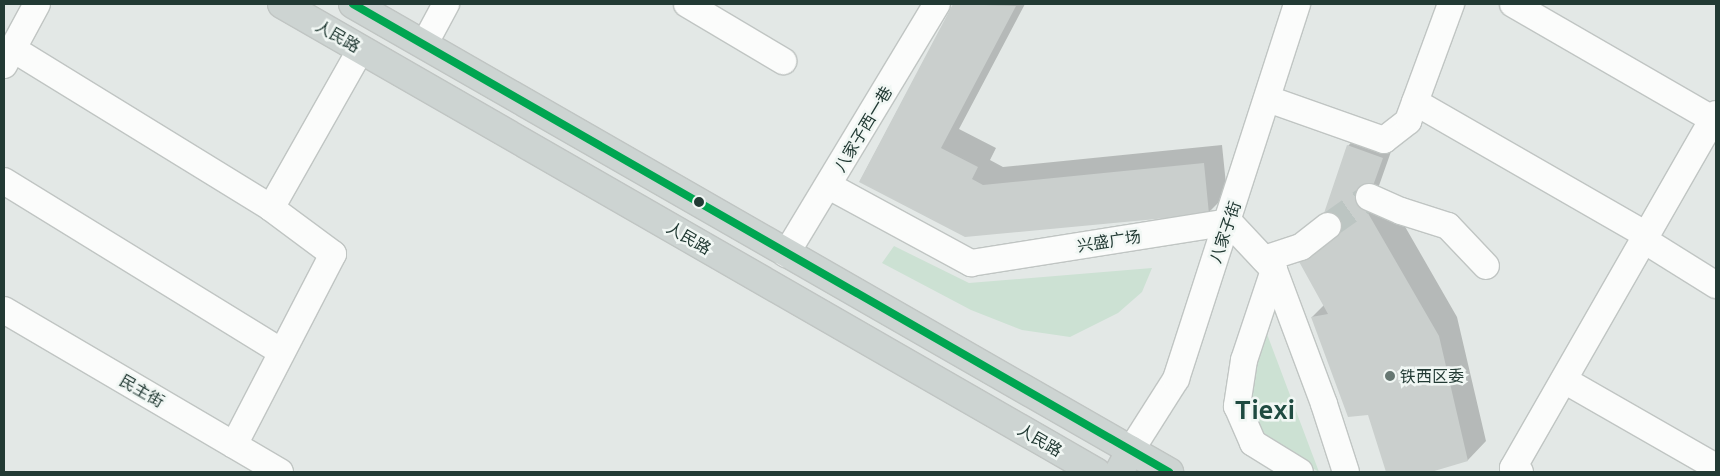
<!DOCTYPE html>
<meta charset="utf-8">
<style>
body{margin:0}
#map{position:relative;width:1720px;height:476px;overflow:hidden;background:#e3e8e6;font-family:Ubuntu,"Noto Sans SC",sans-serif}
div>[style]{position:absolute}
.green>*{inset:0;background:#cce1d3}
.shadow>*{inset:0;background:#0003}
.building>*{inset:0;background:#cacfcd}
.minor-tunnel>*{height:26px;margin-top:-13px;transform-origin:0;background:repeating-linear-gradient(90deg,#bcc5c2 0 26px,transparent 0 39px)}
.roads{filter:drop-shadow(1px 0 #c0c5c3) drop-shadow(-1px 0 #c0c5c3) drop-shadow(0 1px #c0c5c3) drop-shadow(0 -1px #c0c5c3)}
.minor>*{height:26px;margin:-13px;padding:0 13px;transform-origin:13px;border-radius:13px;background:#fbfcfb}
.major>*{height:28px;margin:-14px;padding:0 14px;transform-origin:14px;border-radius:14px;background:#cdd4d2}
.bus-1>*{height:8px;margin:-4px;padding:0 4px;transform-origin:4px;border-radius:4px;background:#00a651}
.dots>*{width:14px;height:14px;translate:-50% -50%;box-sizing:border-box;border:2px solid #f1f7f4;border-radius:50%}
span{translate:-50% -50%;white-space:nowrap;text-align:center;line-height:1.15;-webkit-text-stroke:5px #f1f7f4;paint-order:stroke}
.street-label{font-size:16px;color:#223a34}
.poi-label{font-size:16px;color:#223a34}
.left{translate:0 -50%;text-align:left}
.town-label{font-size:26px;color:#1f4b41;font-weight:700}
.frame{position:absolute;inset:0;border:5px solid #223a34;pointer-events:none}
</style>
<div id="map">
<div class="green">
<div style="clip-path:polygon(894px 246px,969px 283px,1152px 268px,1142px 292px,1118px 313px,1070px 337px,1022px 330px,971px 310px,882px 263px)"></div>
<div style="clip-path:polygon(1267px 334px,1319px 472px,1284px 451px,1262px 431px,1251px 404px,1252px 379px)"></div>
</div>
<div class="shadow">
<div style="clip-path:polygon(954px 4px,1025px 4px,959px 129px,996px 148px,990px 160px,1003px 167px,1222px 145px,1227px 194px,1208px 213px,860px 181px)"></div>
<div style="clip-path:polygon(1359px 134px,1393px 146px,1375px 197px,1384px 190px,1457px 317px,1486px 441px,1468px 460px,1426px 472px,1387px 472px,1369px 414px,1312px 317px,1324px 305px,1317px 239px,1348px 146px)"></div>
</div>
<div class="building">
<div style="clip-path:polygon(953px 4px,1016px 6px,941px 148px,978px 167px,972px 179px,983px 185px,1204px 163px,1209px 214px,965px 237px,859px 182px)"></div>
<div style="clip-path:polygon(1347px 145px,1383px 158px,1365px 208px,1439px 336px,1468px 461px,1431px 472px,1386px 472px,1368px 415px,1348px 417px,1311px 317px,1328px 314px,1297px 258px,1322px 219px)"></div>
</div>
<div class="minor-tunnel">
<div style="left:1328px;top:226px;width:50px;rotate:-35.3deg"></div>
</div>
<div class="roads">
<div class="minor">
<div style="left:687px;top:4px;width:112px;rotate:30.7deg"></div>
<div style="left:1513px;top:4px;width:234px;rotate:30deg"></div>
<div style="left:424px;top:45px;width:47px;rotate:-61.8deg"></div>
<div style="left:13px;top:49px;width:303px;rotate:31.6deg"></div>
<div style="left:4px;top:65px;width:69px;rotate:-61.6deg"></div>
<div style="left:1268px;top:99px;width:123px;rotate:19.5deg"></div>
<div style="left:1384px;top:140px;width:31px;rotate:-38deg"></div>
<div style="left:1408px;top:121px;width:125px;rotate:-69.8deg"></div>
<div style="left:1415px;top:102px;width:267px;rotate:29.9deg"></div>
<div style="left:4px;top:181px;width:326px;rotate:31.6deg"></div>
<div style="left:829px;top:186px;width:162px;rotate:28.5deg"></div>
<div style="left:971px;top:263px;width:261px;rotate:-9deg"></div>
<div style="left:1229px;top:222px;width:66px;rotate:46.8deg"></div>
<div style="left:1274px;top:270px;width:143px;rotate:69.5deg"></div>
<div style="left:1324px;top:404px;width:71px;rotate:72.1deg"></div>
<div style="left:1369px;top:197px;width:35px;rotate:24deg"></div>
<div style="left:1401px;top:211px;width:49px;rotate:17.7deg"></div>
<div style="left:1448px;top:226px;width:55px;rotate:46.5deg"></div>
<div style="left:1644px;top:240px;width:85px;rotate:32deg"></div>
<div style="left:786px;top:254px;width:292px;rotate:-58.9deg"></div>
<div style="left:1264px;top:259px;width:39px;rotate:-18deg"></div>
<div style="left:1301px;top:247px;width:34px;rotate:-38deg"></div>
<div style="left:1274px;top:270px;width:95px;rotate:108.4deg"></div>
<div style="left:1244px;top:360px;width:47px;rotate:98.7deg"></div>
<div style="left:1237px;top:406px;width:40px;rotate:66.6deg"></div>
<div style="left:1253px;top:443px;width:55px;rotate:31.7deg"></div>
<div style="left:4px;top:310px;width:320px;rotate:30.4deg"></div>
<div style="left:1564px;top:380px;width:175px;rotate:29.8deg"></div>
<div style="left:234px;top:445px;width:215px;rotate:-62.6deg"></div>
<div style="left:333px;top:254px;width:77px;rotate:-143.4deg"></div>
<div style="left:271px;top:208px;width:183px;rotate:-60.5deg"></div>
<div style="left:1131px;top:450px;width:84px;rotate:-57.6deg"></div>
<div style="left:1176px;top:379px;width:394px;rotate:-72.1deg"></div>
<div style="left:1520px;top:472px;width:8px;rotate:-150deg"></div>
<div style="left:1513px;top:468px;width:408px;rotate:-60.2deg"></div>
</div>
<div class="major">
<div style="left:282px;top:4px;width:939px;rotate:29.9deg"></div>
<div style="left:353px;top:4px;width:941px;rotate:29.84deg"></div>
<div style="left:1119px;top:472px;width:25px;rotate:-61deg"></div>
</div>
</div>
<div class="bus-1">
<div style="left:353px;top:4px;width:941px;rotate:29.84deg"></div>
</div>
<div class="dots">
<div style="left:699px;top:202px;background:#223a34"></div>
<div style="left:1390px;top:376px;background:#667772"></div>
</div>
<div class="street-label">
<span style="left:338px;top:36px;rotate:30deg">人民路</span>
<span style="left:863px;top:129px;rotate:-59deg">八家子西一巷</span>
<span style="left:1225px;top:232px;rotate:-71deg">八家子街</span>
<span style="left:689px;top:238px;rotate:30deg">人民路</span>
<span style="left:1109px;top:241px;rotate:-9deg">兴盛广场</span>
<span style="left:142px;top:391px;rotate:30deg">民主街</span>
<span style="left:1040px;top:440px;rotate:30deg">人民路</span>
</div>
<div class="poi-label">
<span class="left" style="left:1400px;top:376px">铁西区委</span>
</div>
<div class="town-label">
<span style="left:1265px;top:410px">Tiexi</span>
</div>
<div class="frame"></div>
</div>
